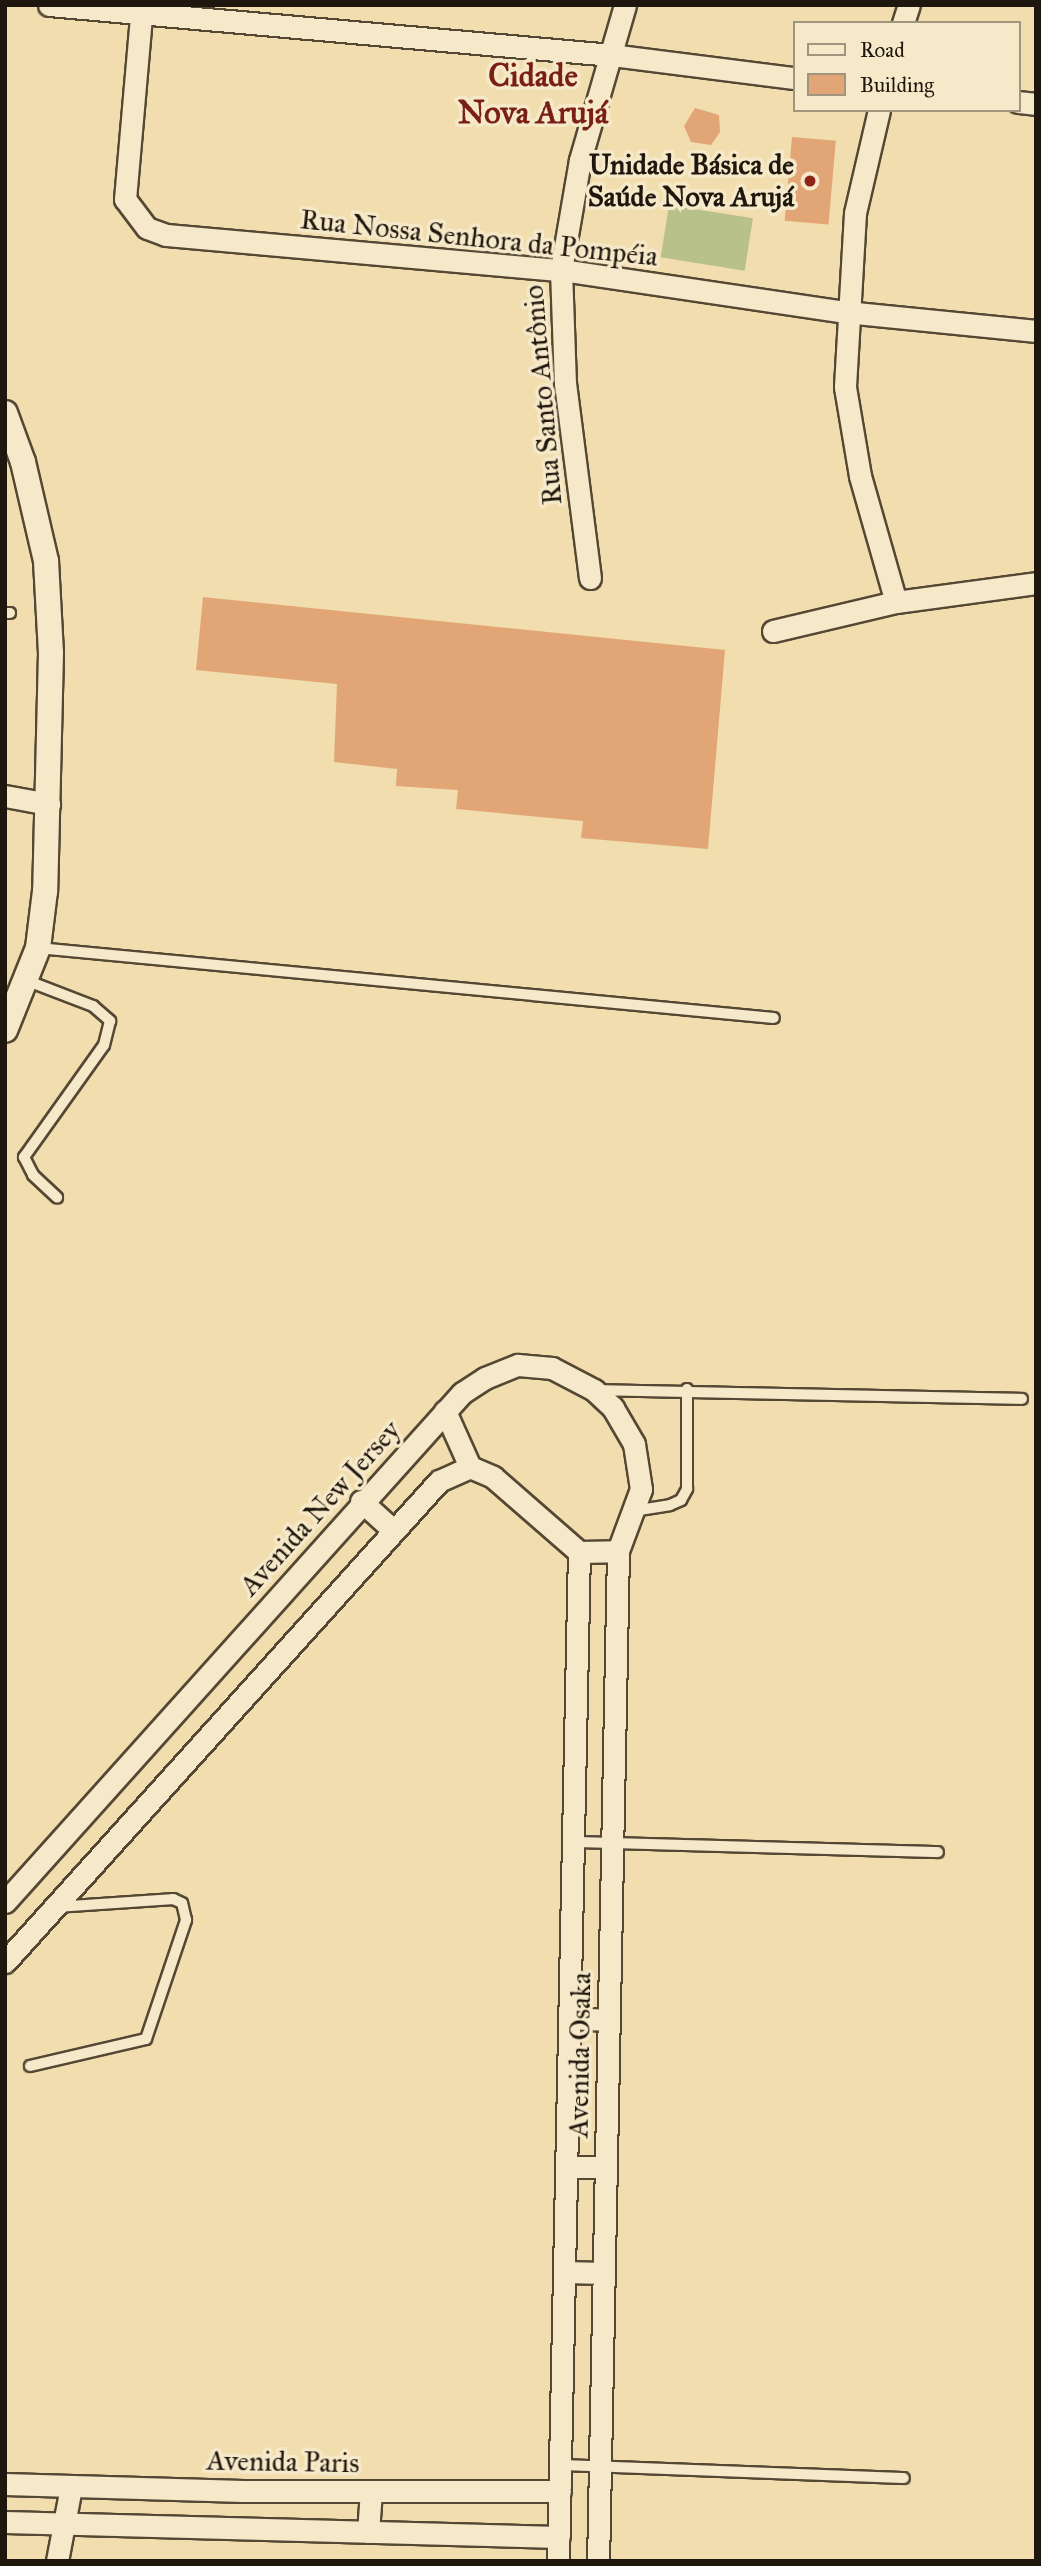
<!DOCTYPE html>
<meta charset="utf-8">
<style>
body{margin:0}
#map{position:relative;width:1041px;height:2566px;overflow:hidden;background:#f1ddad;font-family:"IM FELL Great Primer",serif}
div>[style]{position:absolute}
.green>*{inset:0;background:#b9c18a;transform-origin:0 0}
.building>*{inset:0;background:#e2a575;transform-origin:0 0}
.roads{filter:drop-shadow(2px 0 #544835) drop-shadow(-2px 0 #544835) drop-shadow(0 2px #544835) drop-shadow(0 -2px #544835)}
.service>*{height:10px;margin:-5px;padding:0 5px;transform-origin:5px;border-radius:5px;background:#f6e9ca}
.minor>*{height:21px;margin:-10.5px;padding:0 10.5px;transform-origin:10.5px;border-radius:10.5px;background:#f6e9ca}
.tertiary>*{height:24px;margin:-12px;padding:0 12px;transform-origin:12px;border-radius:12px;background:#f6e9ca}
.dots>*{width:19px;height:19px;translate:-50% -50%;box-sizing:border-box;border:4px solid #f6e9ca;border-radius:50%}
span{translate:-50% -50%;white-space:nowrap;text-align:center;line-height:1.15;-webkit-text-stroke:7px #f6e9ca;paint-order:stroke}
.poi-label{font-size:28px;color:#1f170d;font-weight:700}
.right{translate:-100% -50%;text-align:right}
.street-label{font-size:28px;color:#1f170d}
.quarter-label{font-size:32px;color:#7a1f14;font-weight:700}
.frame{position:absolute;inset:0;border:7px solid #1f170d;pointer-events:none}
.legend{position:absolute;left:793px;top:21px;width:228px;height:91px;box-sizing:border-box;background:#f6e9ca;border:2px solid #a0957e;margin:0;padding:9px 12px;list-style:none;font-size:21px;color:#1f170d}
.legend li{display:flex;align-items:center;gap:14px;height:35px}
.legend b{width:35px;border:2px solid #a0957e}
</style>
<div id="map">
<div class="green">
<div style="left:669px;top:205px;width:85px;height:53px;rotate:9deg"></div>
</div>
<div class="building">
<div style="clip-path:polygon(695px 108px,719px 115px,720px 132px,711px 145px,691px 142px,684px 126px)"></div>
<div style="left:792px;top:137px;width:44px;height:84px;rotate:5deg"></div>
<div style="clip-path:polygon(203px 597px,725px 650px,708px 849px,581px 838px,583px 821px,456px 809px,458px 790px,396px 786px,397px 769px,334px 762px,337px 684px,196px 670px)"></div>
</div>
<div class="roads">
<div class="service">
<div style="left:5px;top:613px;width:5px"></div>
<div style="left:38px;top:948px;width:739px;rotate:5.43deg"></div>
<div style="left:28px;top:981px;width:70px;rotate:21deg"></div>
<div style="left:93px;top:1006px;width:23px;rotate:41deg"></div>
<div style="left:110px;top:1021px;width:25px;rotate:104deg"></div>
<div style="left:104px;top:1045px;width:138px;rotate:125.5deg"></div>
<div style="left:24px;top:1157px;width:20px;rotate:63deg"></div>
<div style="left:33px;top:1175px;width:33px;rotate:43deg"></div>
<div style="left:597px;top:1390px;width:425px;rotate:1.2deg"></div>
<div style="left:633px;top:1511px;width:37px;rotate:-9deg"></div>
<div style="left:670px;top:1505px;width:12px;rotate:-24deg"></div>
<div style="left:681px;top:1500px;width:13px;rotate:-61deg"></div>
<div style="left:687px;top:1489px;width:100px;rotate:-90deg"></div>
<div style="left:573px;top:1842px;width:365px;rotate:1.6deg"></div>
<div style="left:30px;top:2066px;width:119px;rotate:-13.1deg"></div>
<div style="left:146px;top:2039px;width:126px;rotate:-71.4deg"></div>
<div style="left:186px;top:1920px;width:17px;rotate:-103deg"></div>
<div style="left:182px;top:1903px;width:10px;rotate:-156deg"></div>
<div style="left:173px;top:1899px;width:116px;rotate:176.1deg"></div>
<div style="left:561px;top:2465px;width:343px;rotate:2.2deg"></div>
</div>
<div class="minor">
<div style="left:49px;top:5px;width:564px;rotate:5.08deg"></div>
<div style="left:611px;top:55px;width:184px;rotate:7.2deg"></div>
<div style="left:142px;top:5px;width:195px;rotate:95deg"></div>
<div style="left:125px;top:199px;width:36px;rotate:53deg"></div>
<div style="left:147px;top:228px;width:20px;rotate:20deg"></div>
<div style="left:166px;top:235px;width:397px;rotate:5.1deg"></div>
<div style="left:561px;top:270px;width:288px;rotate:8.4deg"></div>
<div style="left:846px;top:312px;width:191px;rotate:5.7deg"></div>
<div style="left:903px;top:23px;width:19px;rotate:-72deg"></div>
<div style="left:1018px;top:102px;width:18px;rotate:6deg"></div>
<div style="left:879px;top:110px;width:106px;rotate:103.1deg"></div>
<div style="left:855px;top:213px;width:174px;rotate:93.3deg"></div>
<div style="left:845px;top:387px;width:90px;rotate:80.4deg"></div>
<div style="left:860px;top:476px;width:131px;rotate:74.1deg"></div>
<div style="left:590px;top:578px;width:196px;rotate:-97.3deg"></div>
<div style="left:565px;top:384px;width:114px;rotate:-92deg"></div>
<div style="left:561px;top:270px;width:112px;rotate:-80.2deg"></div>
<div style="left:580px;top:160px;width:161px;rotate:-73.8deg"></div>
<div style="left:773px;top:631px;width:126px;rotate:-13.3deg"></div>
<div style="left:896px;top:602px;width:141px;rotate:-7.7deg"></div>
<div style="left:5px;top:796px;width:45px;rotate:10.3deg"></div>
<div style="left:445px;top:1411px;width:61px;rotate:65.9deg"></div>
<div style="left:361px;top:1501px;width:43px;rotate:42.2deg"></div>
<div style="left:5px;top:1902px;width:684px;rotate:-48.08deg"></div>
<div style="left:462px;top:1393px;width:27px;rotate:-33deg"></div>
<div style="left:485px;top:1378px;width:35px;rotate:-22deg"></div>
<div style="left:518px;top:1365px;width:34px;rotate:5deg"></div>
<div style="left:552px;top:1368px;width:47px;rotate:27.6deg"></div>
<div style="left:594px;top:1390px;width:26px;rotate:43deg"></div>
<div style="left:613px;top:1408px;width:42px;rotate:59.7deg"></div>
<div style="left:634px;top:1444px;width:46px;rotate:81.2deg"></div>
<div style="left:641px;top:1489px;width:66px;rotate:110.4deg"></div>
<div style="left:618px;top:1551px;width:1010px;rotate:91.13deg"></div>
<div style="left:5px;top:1962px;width:648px;rotate:-47.94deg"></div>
<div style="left:439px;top:1481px;width:34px;rotate:-24deg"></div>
<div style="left:470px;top:1467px;width:25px;rotate:23deg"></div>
<div style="left:493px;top:1477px;width:114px;rotate:41.1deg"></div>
<div style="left:579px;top:1552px;width:39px;rotate:-1deg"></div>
<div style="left:569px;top:2018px;width:40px;rotate:2.9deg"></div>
<div style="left:566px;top:2167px;width:40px"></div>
<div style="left:564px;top:2272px;width:40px;rotate:1.4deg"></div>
<div style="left:5px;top:2484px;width:238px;rotate:1.7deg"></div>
<div style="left:243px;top:2491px;width:317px"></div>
<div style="left:5px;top:2522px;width:554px;rotate:1.55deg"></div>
<div style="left:368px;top:2532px;width:41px;rotate:-85.8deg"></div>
<div style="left:57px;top:2561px;width:75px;rotate:-79.3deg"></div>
<div style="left:558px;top:2561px;width:1009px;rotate:-88.81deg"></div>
</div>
<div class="tertiary">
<div style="left:5px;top:413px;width:52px;rotate:69.8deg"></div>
<div style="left:23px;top:462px;width:102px;rotate:76.9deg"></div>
<div style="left:46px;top:561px;width:92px;rotate:86.9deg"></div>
<div style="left:51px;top:653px;width:238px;rotate:91.4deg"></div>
<div style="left:45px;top:891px;width:57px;rotate:97deg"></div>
<div style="left:38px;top:948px;width:88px;rotate:111.9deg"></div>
</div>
</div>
<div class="dots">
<div style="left:810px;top:181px;background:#8f2418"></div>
</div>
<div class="poi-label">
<span class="right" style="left:794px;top:181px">Unidade Básica de<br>Saúde Nova Arujá</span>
</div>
<div class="street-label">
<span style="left:479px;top:238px;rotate:6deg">Rua Nossa Senhora da Pompéia</span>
<span style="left:543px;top:395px;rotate:-95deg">Rua Santo Antônio</span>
<span style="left:320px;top:1508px;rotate:-48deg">Avenida New Jersey</span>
<span style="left:580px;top:2055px;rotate:-89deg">Avenida Osaka</span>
<span style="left:283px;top:2462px;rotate:1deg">Avenida Paris</span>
</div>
<div class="quarter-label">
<span style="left:533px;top:95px">Cidade<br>Nova Arujá</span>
</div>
<div class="frame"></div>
<ul class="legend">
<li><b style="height:9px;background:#f6e9ca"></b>Road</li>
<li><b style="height:19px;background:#e2a575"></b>Building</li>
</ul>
</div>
